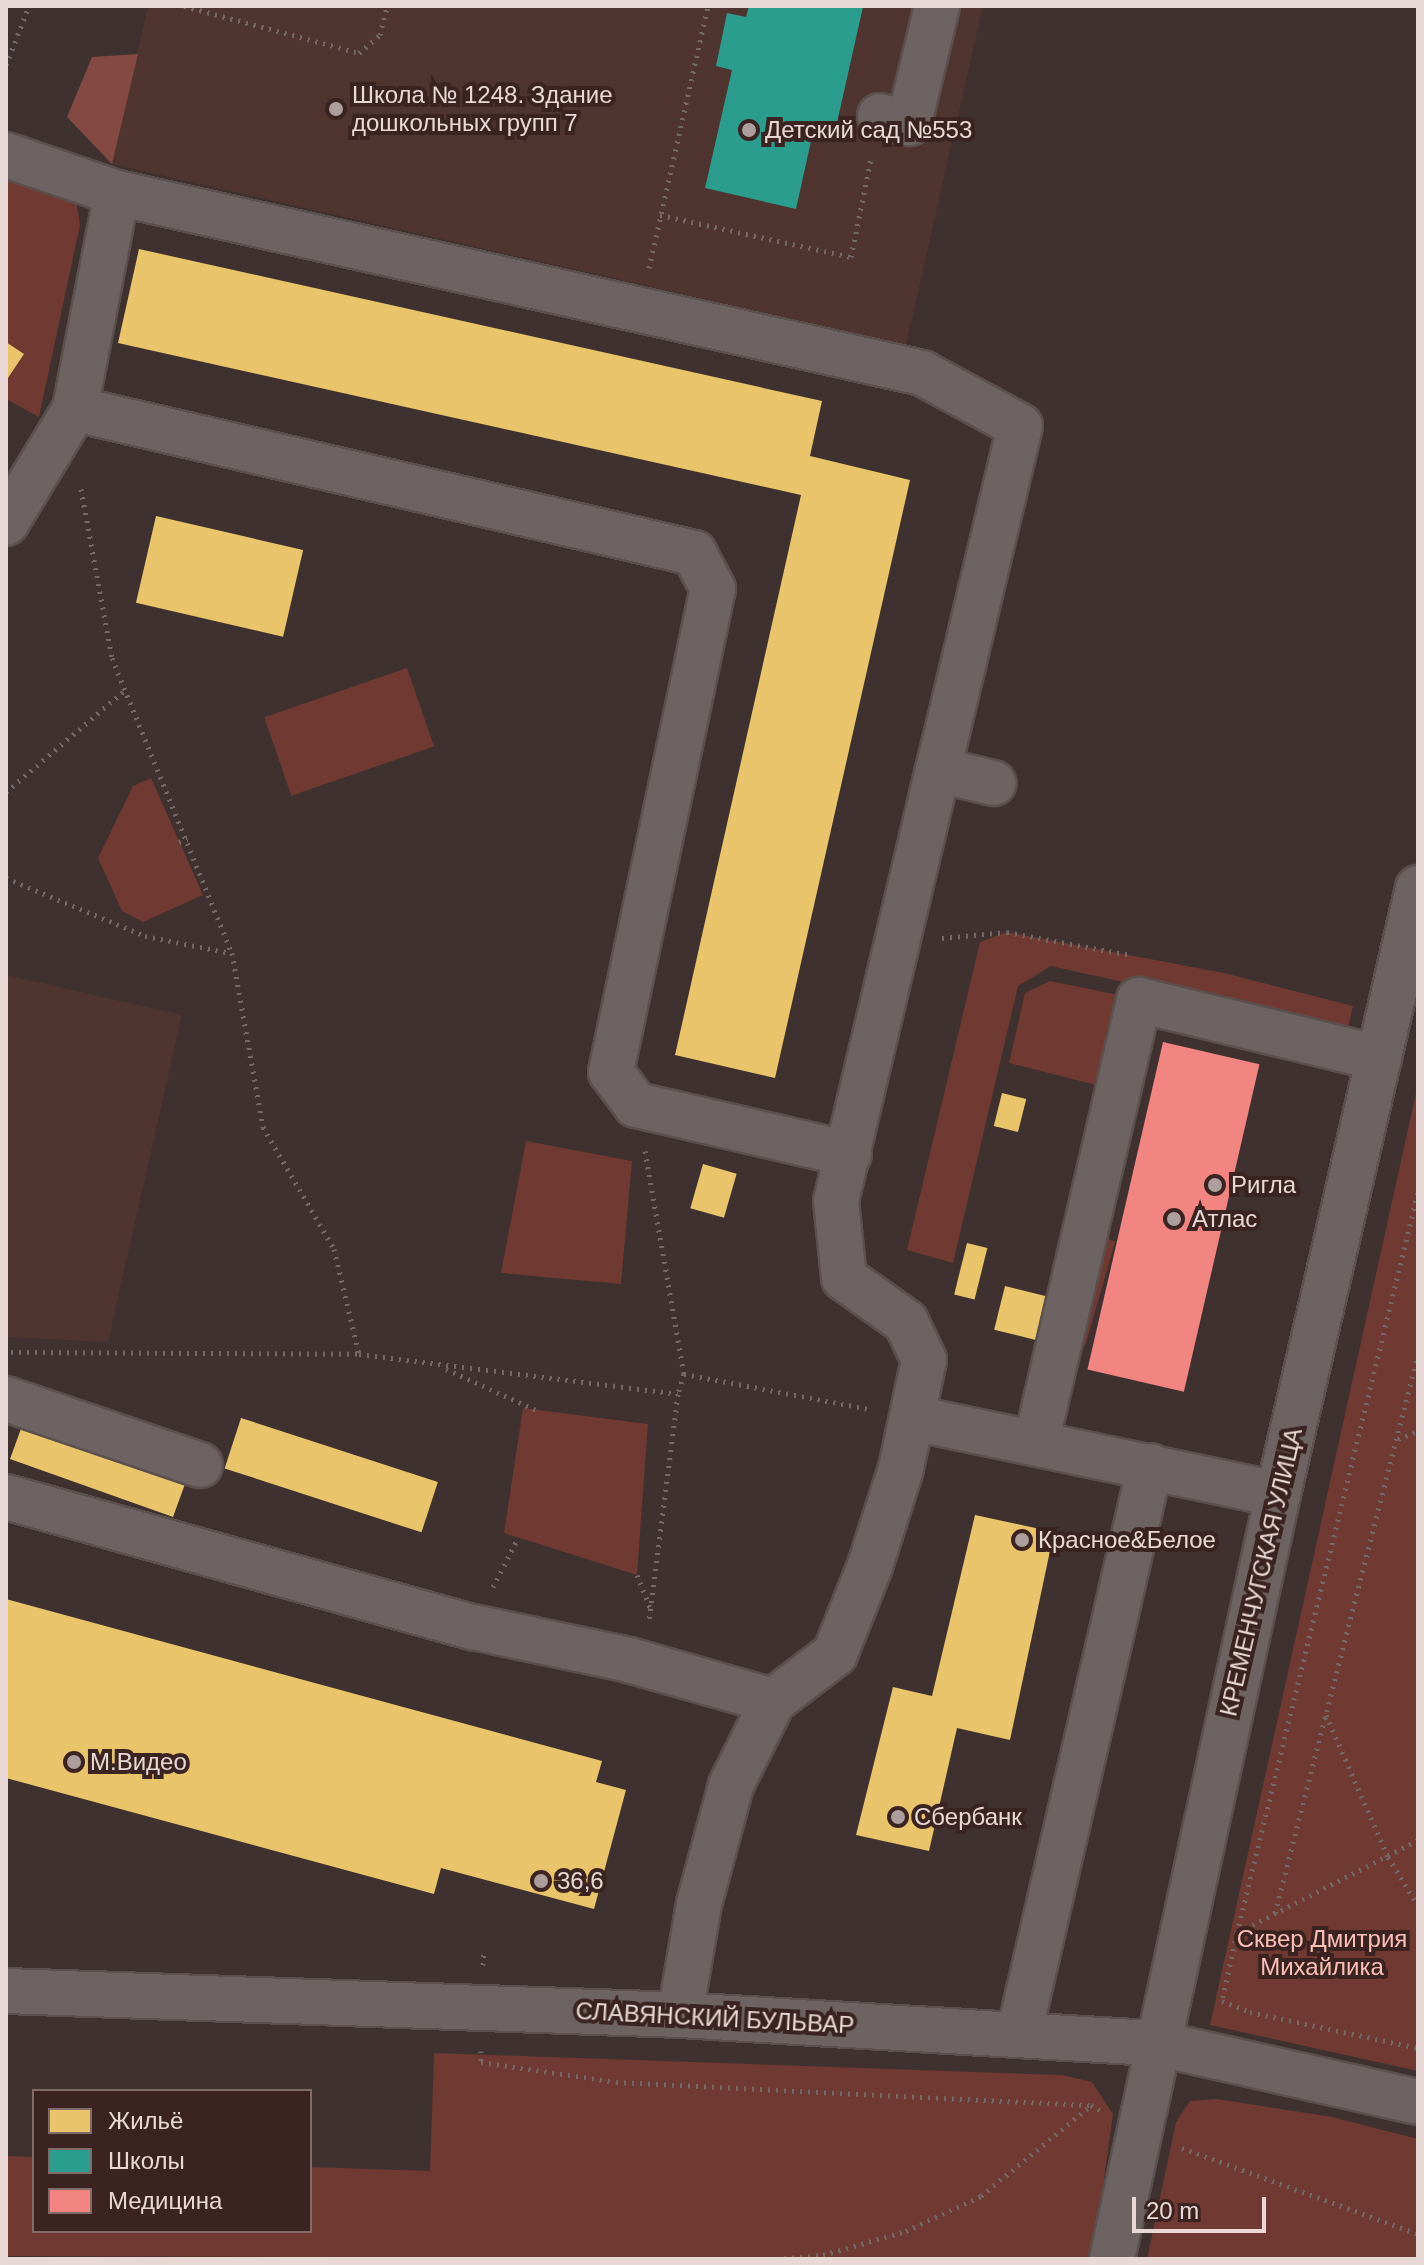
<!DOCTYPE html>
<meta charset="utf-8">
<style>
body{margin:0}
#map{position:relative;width:1424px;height:2265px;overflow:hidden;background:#3e312f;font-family:Arial,sans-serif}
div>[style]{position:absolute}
.built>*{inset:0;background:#50342f}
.green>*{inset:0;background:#703932;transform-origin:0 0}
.forest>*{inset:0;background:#844942}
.homes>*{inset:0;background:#e9c46a;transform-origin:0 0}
.schools>*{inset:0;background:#2a9d8f}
.health>*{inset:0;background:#f28482;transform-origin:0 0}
.path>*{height:5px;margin-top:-2.5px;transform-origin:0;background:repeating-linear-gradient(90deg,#726968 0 2px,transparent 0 8px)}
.roads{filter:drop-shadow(2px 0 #5b504e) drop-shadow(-2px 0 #5b504e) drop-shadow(0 2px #5b504e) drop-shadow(0 -2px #5b504e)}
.minor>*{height:44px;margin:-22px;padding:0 22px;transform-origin:22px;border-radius:22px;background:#6d6362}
.dots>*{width:22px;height:22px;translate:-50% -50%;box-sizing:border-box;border:4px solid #3a2320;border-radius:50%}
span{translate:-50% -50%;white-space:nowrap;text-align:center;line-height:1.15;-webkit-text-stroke:8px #3a2320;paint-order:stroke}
.poi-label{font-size:24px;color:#e8d8d6}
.left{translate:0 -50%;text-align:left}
.street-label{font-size:24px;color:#e8d8d6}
.park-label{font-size:24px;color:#fdc0b6}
.frame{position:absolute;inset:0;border:8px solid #e8d8d6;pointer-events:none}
.legend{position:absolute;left:32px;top:2089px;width:280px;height:144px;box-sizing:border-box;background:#3a2320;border:2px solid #806b69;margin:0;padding:10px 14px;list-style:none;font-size:24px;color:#e8d8d6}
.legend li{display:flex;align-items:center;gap:16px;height:40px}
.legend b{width:40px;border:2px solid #806b69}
.scale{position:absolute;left:1132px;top:2197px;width:134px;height:36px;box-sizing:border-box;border:4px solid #e8d8d6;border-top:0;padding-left:10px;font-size:24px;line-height:28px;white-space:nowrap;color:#e8d8d6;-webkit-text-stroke:6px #3a2320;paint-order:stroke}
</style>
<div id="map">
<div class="built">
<div style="clip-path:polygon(148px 6px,983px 6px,906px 345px,112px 164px)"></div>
<div style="clip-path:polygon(6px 975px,182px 1015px,108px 1342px,6px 1337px)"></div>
</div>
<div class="green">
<div style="clip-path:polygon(6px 175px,75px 195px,80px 225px,39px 417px,6px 399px,6px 381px,24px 354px,6px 342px)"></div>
<div style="left:407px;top:668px;width:83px;height:151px;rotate:71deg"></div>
<div style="clip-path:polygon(151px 778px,203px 895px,143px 922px,122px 911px,98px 858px,133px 786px)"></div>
<div style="clip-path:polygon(1007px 932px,1224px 973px,1353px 1006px,1347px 1032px,1051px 966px,1018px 986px,953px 1263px,907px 1250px,980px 942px)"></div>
<div style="clip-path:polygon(1050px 981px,1124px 996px,1104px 1087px,1009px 1063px,1025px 993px)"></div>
<div style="clip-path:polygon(1418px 1084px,1418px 2071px,1210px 2025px)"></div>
<div style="clip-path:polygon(526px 1141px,632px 1161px,621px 1284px,501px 1273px)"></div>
<div style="left:1097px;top:1236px;width:19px;height:108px;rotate:16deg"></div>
<div style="clip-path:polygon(523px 1408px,648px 1424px,637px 1575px,504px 1533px)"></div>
<div style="clip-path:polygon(434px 2053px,1062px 2075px,1092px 2082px,1113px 2114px,1093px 2259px,6px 2256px,6px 2156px,34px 2157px,34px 2231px,310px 2231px,310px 2167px,430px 2171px)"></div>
<div style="clip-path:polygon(1217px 2099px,1332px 2117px,1418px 2139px,1418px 2259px,1147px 2259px,1176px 2122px,1190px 2101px)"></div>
</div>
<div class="forest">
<div style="clip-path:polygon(138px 54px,112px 164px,67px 117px,92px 57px)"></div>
</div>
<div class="homes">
<div style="clip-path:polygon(139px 249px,822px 401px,810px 456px,910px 480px,775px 1078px,675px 1055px,801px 495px,118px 343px)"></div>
<div style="clip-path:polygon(6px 342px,24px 354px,6px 381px)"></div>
<div style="left:156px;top:516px;width:151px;height:89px;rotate:13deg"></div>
<div style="left:1002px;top:1093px;width:25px;height:34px;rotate:14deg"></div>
<div style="left:703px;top:1164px;width:35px;height:46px;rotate:16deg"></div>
<div style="left:967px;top:1243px;width:21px;height:53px;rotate:14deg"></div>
<div style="left:1005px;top:1286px;width:53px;height:45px;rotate:14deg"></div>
<div style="clip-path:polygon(26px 1415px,96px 1452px,185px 1484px,173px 1517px,10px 1459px)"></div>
<div style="left:241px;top:1418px;width:207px;height:53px;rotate:18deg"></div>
<div style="clip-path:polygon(975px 1515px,1054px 1532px,1010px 1740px,957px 1728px,929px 1851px,856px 1835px,893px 1687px,932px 1696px)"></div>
<div style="clip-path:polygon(6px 1599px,602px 1761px,596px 1782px,626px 1790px,594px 1909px,441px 1868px,434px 1894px,6px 1778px)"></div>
</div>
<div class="schools">
<div style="clip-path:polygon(749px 6px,863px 7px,834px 136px,813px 132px,796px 209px,705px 188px,732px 70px,716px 66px,727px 13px,746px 17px)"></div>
</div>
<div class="health">
<div style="left:1163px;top:1042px;width:99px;height:336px;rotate:13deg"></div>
</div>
<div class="path">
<div style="left:184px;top:6px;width:181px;rotate:15deg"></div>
<div style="left:359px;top:53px;width:28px;rotate:-41deg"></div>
<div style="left:380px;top:35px;width:30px;rotate:-76deg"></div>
<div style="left:6px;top:65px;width:63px;rotate:-68.7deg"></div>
<div style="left:660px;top:215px;width:196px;rotate:12.4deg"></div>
<div style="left:851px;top:257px;width:100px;rotate:-78.5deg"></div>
<div style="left:649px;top:268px;width:269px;rotate:-77.3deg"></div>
<div style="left:81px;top:489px;width:172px;rotate:79.6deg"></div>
<div style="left:112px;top:658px;width:318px;rotate:67.9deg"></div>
<div style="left:232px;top:953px;width:177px;rotate:79.9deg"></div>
<div style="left:263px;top:1127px;width:141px;rotate:59.8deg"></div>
<div style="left:334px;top:1249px;width:108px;rotate:76.6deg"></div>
<div style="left:359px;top:1354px;width:321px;rotate:7.1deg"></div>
<div style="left:678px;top:1394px;width:228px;rotate:97.3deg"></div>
<div style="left:6px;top:792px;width:157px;rotate:-40.6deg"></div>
<div style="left:179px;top:842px;width:9px;rotate:-18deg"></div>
<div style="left:6px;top:878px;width:151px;rotate:22.6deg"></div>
<div style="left:145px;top:936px;width:88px;rotate:11.2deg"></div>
<div style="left:942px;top:938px;width:65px;rotate:-5.3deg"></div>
<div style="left:1007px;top:932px;width:125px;rotate:10.6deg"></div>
<div style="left:645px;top:1151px;width:226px;rotate:80.1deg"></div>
<div style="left:684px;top:1374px;width:21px;rotate:107deg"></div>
<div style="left:11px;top:1352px;width:348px;rotate:0.3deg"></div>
<div style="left:446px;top:1369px;width:99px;rotate:24.5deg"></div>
<div style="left:684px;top:1374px;width:188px;rotate:10.7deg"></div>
<div style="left:1398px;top:1439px;width:22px;rotate:-22deg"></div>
<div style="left:637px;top:1575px;width:40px;rotate:68deg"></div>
<div style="left:493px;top:1587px;width:55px;rotate:-63deg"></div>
<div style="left:1326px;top:1715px;width:155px;rotate:66.4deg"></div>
<div style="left:1388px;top:1857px;width:57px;rotate:58deg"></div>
<div style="left:1418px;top:1840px;width:203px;rotate:152.8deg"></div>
<div style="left:1237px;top:1933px;width:70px;rotate:102.4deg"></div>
<div style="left:1222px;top:2001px;width:30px;rotate:21deg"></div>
<div style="left:1250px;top:2012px;width:172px;rotate:12.1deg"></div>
<div style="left:1275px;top:1913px;width:576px;rotate:-75.63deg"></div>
<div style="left:1237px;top:1933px;width:763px;rotate:-76.27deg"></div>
<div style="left:483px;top:1965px;width:14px;rotate:-86deg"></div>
<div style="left:481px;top:2051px;width:11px;rotate:90deg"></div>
<div style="left:481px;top:2062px;width:136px;rotate:8.4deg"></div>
<div style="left:616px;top:2082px;width:476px;rotate:2.8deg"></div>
<div style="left:1091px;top:2105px;width:12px;rotate:31deg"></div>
<div style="left:1182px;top:2148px;width:251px;rotate:20deg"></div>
<div style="left:776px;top:2259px;width:47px;rotate:-4.9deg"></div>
<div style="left:823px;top:2255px;width:86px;rotate:-16.1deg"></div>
<div style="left:906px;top:2231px;width:83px;rotate:-25deg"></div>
<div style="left:981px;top:2196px;width:141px;rotate:-39.5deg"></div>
</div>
<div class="roads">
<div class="minor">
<div style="left:880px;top:116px;width:30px;rotate:14deg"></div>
<div style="left:909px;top:123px;width:120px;rotate:-76.5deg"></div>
<div style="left:6px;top:155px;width:117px;rotate:18.9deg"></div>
<div style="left:6px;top:523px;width:133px;rotate:-58.8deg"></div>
<div style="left:849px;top:1154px;width:219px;rotate:-167deg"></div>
<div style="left:636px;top:1105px;width:41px;rotate:-127.1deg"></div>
<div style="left:611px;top:1072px;width:494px;rotate:-78.1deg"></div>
<div style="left:713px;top:589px;width:41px;rotate:-117.8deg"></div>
<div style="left:694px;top:553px;width:636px;rotate:-166.9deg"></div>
<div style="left:75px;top:409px;width:220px;rotate:-79deg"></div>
<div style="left:117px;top:193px;width:825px;rotate:12.6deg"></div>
<div style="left:922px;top:373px;width:111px;rotate:28.4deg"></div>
<div style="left:1020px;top:426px;width:354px;rotate:103.4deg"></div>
<div style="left:6px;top:1399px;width:205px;rotate:18.8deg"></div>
<div style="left:913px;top:1418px;width:373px;rotate:11.8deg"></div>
<div style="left:1036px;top:1443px;width:455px;rotate:-76.9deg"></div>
<div style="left:1139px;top:1000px;width:247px;rotate:13.6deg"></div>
<div style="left:6px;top:1497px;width:485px;rotate:15.6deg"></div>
<div style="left:473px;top:1627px;width:159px;rotate:11.9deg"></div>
<div style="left:629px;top:1660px;width:150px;rotate:15.9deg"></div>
<div style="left:6px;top:1991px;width:674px;rotate:2.04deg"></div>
<div style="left:680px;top:2015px;width:477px;rotate:3.4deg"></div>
<div style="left:1156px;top:2043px;width:269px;rotate:12.7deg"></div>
<div style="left:680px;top:2015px;width:113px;rotate:-80.3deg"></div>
<div style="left:699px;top:1904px;width:123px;rotate:-74.9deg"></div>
<div style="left:731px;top:1785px;width:94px;rotate:-63.4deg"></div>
<div style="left:773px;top:1701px;width:78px;rotate:-37.2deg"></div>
<div style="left:835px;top:1654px;width:95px;rotate:-68.3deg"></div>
<div style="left:870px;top:1566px;width:103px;rotate:-72.4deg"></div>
<div style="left:901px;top:1468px;width:110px;rotate:-78deg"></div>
<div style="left:924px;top:1360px;width:42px;rotate:-115.3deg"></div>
<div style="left:906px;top:1322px;width:76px;rotate:-144.6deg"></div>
<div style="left:844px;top:1278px;width:77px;rotate:-95.9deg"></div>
<div style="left:836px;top:1201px;width:443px;rotate:-76.7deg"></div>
<div style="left:938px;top:770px;width:57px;rotate:13.3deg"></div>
<div style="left:1019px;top:2034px;width:583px;rotate:-77.01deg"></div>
<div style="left:1112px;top:2259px;width:783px;rotate:-77.76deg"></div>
<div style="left:1278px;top:1494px;width:622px;rotate:-76.99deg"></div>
</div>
</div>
<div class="dots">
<div style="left:336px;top:109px;background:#ac9e9c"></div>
<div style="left:749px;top:130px;background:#ac9e9c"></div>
<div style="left:1215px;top:1185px;background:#ac9e9c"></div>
<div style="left:1174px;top:1219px;background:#ac9e9c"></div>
<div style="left:1022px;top:1540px;background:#ac9e9c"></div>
<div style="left:74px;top:1762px;background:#ac9e9c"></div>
<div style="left:898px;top:1817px;background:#ac9e9c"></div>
<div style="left:541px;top:1881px;background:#ac9e9c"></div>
</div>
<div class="poi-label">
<span class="left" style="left:352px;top:109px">Школа № 1248. Здание<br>дошкольных групп 7</span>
<span class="left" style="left:765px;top:130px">Детский сад №553</span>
<span class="left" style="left:1231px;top:1185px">Ригла</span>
<span class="left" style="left:1192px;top:1219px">Атлас</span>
<span class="left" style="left:1038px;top:1540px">Красное&amp;Белое</span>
<span class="left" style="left:90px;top:1762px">М.Видео</span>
<span class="left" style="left:914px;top:1817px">Сбербанк</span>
<span class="left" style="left:557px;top:1881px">36,6</span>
</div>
<div class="street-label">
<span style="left:1261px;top:1572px;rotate:-77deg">КРЕМЕНЧУГСКАЯ УЛИЦА</span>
<span style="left:715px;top:2018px;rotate:3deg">СЛАВЯНСКИЙ БУЛЬВАР</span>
</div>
<div class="park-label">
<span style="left:1322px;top:1953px">Сквер Дмитрия<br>Михайлика</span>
</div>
<div class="frame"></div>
<ul class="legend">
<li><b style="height:22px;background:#e9c46a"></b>Жильё</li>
<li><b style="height:22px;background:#2a9d8f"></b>Школы</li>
<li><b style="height:22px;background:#f28482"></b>Медицина</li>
</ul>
<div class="scale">20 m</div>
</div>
